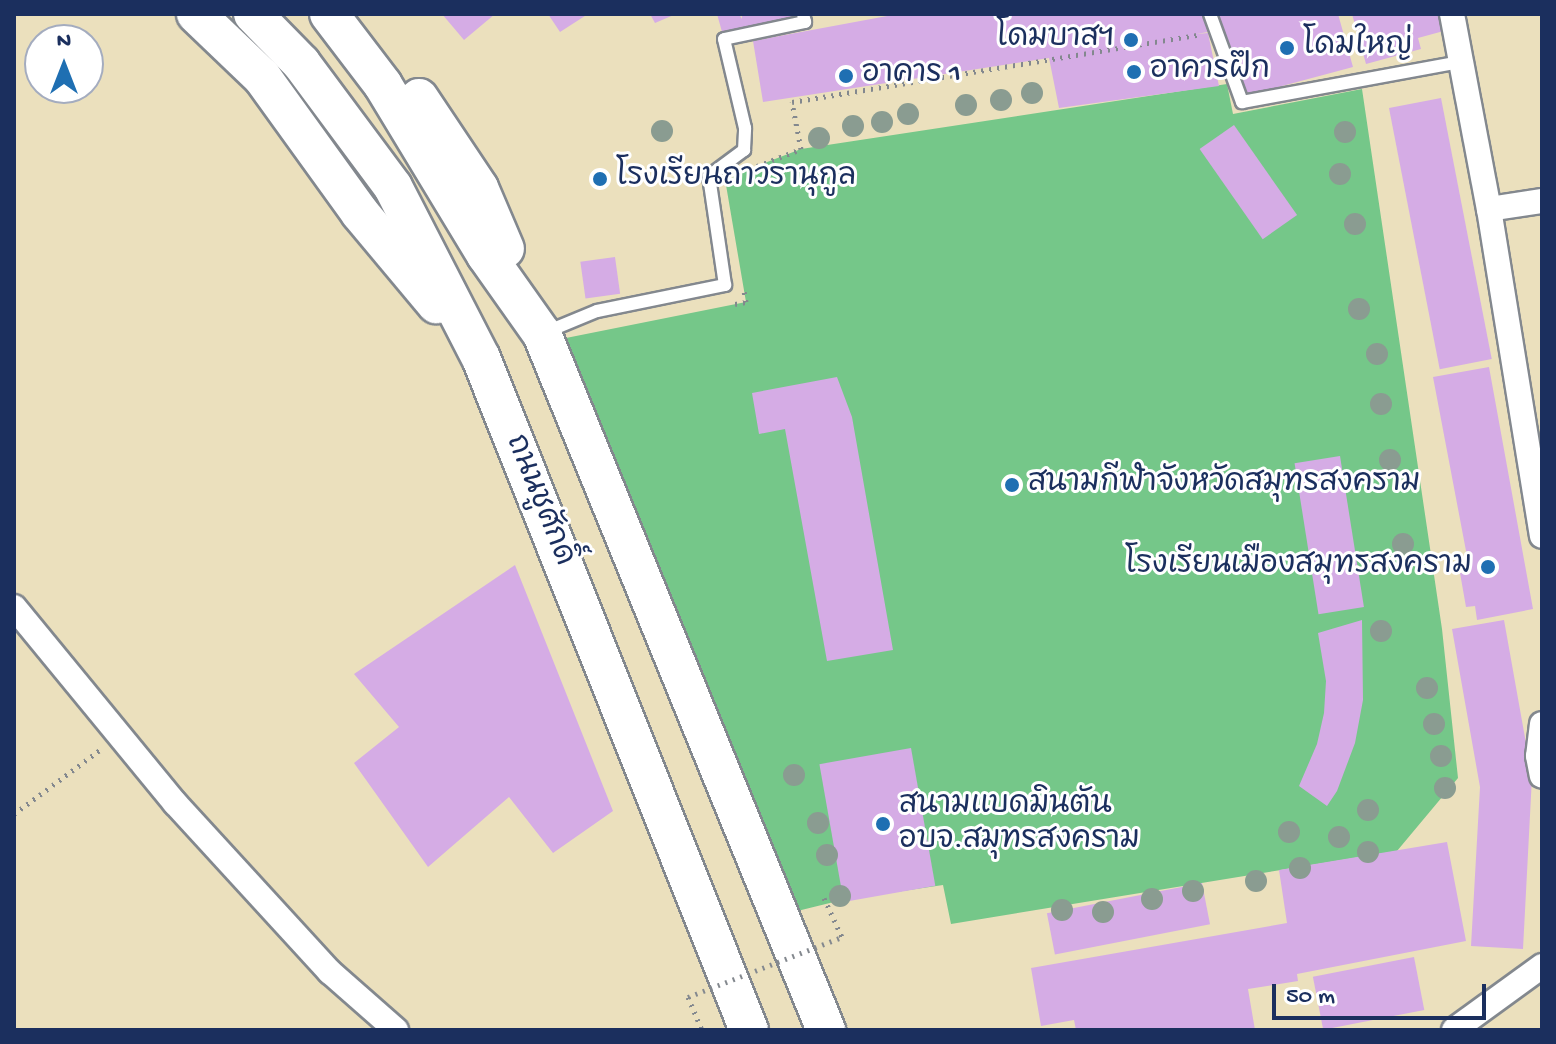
<!DOCTYPE html>
<meta charset="utf-8">
<style>
body{margin:0}
#map{position:relative;width:1556px;height:1044px;overflow:hidden;background:#ebe0bd;font-family:"Gochi Hand","Playpen Sans Thai",sans-serif}
div>[style]{position:absolute}
.green>*{inset:0;background:#75c789}
.building>*{inset:0;background:#d5ace5;transform-origin:0 0}
.path>*{height:5px;margin-top:-2.5px;transform-origin:0;background:repeating-linear-gradient(90deg,#83888e 0 2px,transparent 0 8px)}
.roads{filter:drop-shadow(2px 0 #83888e) drop-shadow(-2px 0 #83888e) drop-shadow(0 2px #83888e) drop-shadow(0 -2px #83888e)}
.lane>*{height:12px;margin:-6px;padding:0 6px;transform-origin:6px;border-radius:6px;background:#fff}
.street>*{height:24px;margin:-12px;padding:0 12px;transform-origin:12px;border-radius:12px;background:#fff}
.primary>*{height:38px;margin:-19px;padding:0 19px;transform-origin:19px;border-radius:19px;background:#fff}
.path-bridge>*{height:5px;margin-top:-2.5px;transform-origin:0;background:repeating-linear-gradient(90deg,#83888e 0 2px,transparent 0 8px)}
.trees>*{width:22px;height:22px;margin:-11px;border-radius:50%;background:#8a9c91}
.dots>*{width:22px;height:22px;translate:-50% -50%;box-sizing:border-box;border:4px solid #fff;border-radius:50%}
span{translate:-50% -50%;white-space:nowrap;text-align:center;line-height:1.15;-webkit-text-stroke:6px #fff;paint-order:stroke}
.poi-label{font-size:30px;color:#1b2f5e}
.right{translate:-100% -50%;text-align:right}
.left{translate:0 -50%;text-align:left}
.street-label{font-size:30px;color:#1b2f5e}
.frame{position:absolute;inset:0;border:16px solid #1b2f5e;pointer-events:none}
.north{position:absolute;left:24px;top:24px;width:80px;height:80px;box-sizing:border-box;background:#fff;border:2px solid #a4acbf;border-radius:50%;rotate:0deg;font-size:22px;font-weight:700;line-height:32px;text-align:center;color:#1b2f5e}
.north::after{content:'';display:block;margin:auto;width:28px;height:36px;background:#1f6fb2;clip-path:polygon(50% 0,100% 100%,50% 72%,0 100%)}
.scale{position:absolute;left:1272px;top:984px;width:214px;height:36px;box-sizing:border-box;border:4px solid #1b2f5e;border-top:0;padding-left:10px;font-size:24px;line-height:28px;white-space:nowrap;color:#1b2f5e;-webkit-text-stroke:6px #fff;paint-order:stroke}
</style>
<div id="map">
<div class="green">
<div style="clip-path:polygon(1227px 84px,1233px 114px,1362px 89px,1442px 629px,1458px 778px,1397px 851px,951px 924px,943px 885px,842px 900px,777px 916px,546px 342px,746px 302px,726px 185px,736px 174px,801px 149px)"></div>
</div>
<div class="building">
<div style="clip-path:polygon(442px 14px,495px 14px,464px 40px)"></div>
<div style="clip-path:polygon(548px 14px,588px 14px,560px 32px)"></div>
<div style="clip-path:polygon(650px 14px,676px 14px,655px 23px)"></div>
<div style="clip-path:polygon(717px 14px,739px 14px,742px 19px,742px 14px,803px 14px,805px 22px,724px 39px)"></div>
<div style="clip-path:polygon(898px 14px,1338px 14px,1353px 67px,1241px 97px,1220px 30px,1196px 34px,1208px 33px,1219px 86px,1059px 108px,1049px 58px,763px 102px,753px 41px)"></div>
<div style="clip-path:polygon(1352px 14px,1447px 14px,1451px 29px,1418px 38px,1421px 49px,1366px 64px)"></div>
<div style="left:1441px;top:98px;width:266px;height:53px;rotate:79deg"></div>
<div style="left:1234px;top:125px;width:110px;height:42px;rotate:55deg"></div>
<div style="left:615px;top:257px;width:37px;height:35px;rotate:82deg"></div>
<div style="clip-path:polygon(1489px 367px,1533px 609px,1477px 620px,1475px 606px,1466px 607px,1460px 573px,1470px 572px,1433px 377px)"></div>
<div style="clip-path:polygon(837px 377px,852px 417px,893px 650px,827px 661px,785px 429px,759px 434px,752px 393px)"></div>
<div style="left:1340px;top:456px;width:153px;height:46px;rotate:81deg"></div>
<div style="clip-path:polygon(515px 565px,613px 811px,553px 853px,509px 797px,428px 867px,354px 763px,399px 727px,354px 674px)"></div>
<div style="clip-path:polygon(1362px 620px,1363px 700px,1355px 743px,1337px 791px,1327px 806px,1299px 786px,1317px 744px,1324px 713px,1326px 681px,1318px 633px)"></div>
<div style="clip-path:polygon(1504px 620px,1532px 777px,1523px 949px,1471px 946px,1480px 787px,1452px 629px)"></div>
<div style="left:911px;top:748px;width:140px;height:93px;rotate:80deg"></div>
<div style="clip-path:polygon(1447px 842px,1466px 941px,1297px 974px,1298px 981px,1248px 989px,1255px 1030px,1076px 1030px,1074px 1020px,1041px 1026px,1031px 968px,1287px 923px,1279px 870px)"></div>
<div style="left:1202px;top:883px;width:42px;height:158px;rotate:79deg"></div>
<div style="left:1414px;top:957px;width:54px;height:103px;rotate:79deg"></div>
</div>
<div class="path">
<div style="left:757px;top:166px;width:47px;rotate:-21.1deg"></div>
<div style="left:801px;top:149px;width:48px;rotate:-100.8deg"></div>
<div style="left:792px;top:102px;width:411px;rotate:-9.4deg"></div>
<div style="left:735px;top:304px;width:11px;rotate:-10deg"></div>
<div style="left:746px;top:302px;width:11px;rotate:-100deg"></div>
<div style="left:14px;top:814px;width:107px;rotate:-36.7deg"></div>
<div style="left:824px;top:898px;width:43px;rotate:65.2deg"></div>
<div style="left:688px;top:997px;width:36px;rotate:67deg"></div>
</div>
<div class="roads">
<div class="lane">
<div style="left:1210px;top:14px;width:94px;rotate:70deg"></div>
<div style="left:1242px;top:102px;width:221px;rotate:-10.4deg"></div>
<div style="left:546px;top:332px;width:55px;rotate:-22.4deg"></div>
<div style="left:597px;top:311px;width:131px;rotate:-11.5deg"></div>
<div style="left:725px;top:285px;width:110px;rotate:-98.4deg"></div>
<div style="left:709px;top:176px;width:44px;rotate:-36.6deg"></div>
<div style="left:744px;top:150px;width:22px;rotate:-87deg"></div>
<div style="left:745px;top:128px;width:91px;rotate:-103.3deg"></div>
<div style="left:724px;top:39px;width:83px;rotate:-11.9deg"></div>
<div style="left:805px;top:22px;width:8px;rotate:-104deg"></div>
</div>
<div class="street">
<div style="left:1452px;top:14px;width:198px;rotate:79.3deg"></div>
<div style="left:1489px;top:209px;width:331px;rotate:80.8deg"></div>
<div style="left:1489px;top:209px;width:54px;rotate:-8.6deg"></div>
<div style="left:14px;top:607px;width:254px;rotate:50.6deg"></div>
<div style="left:175px;top:803px;width:229px;rotate:47.5deg"></div>
<div style="left:330px;top:972px;width:88px;rotate:41.3deg"></div>
<div style="left:1542px;top:724px;width:32px;rotate:97deg"></div>
<div style="left:1538px;top:756px;width:20px;rotate:79deg"></div>
<div style="left:1454px;top:1030px;width:109px;rotate:-36deg"></div>
</div>
<div class="primary">
<div style="left:196px;top:14px;width:91px;rotate:43.7deg"></div>
<div style="left:262px;top:77px;width:168px;rotate:54.2deg"></div>
<div style="left:360px;top:213px;width:119px;rotate:50.1deg"></div>
<div style="left:253px;top:14px;width:69px;rotate:45.6deg"></div>
<div style="left:301px;top:63px;width:154px;rotate:53.4deg"></div>
<div style="left:393px;top:187px;width:192px;rotate:62.8deg"></div>
<div style="left:481px;top:358px;width:723px;rotate:68.26deg"></div>
<div style="left:329px;top:14px;width:89px;rotate:52.7deg"></div>
<div style="left:383px;top:85px;width:199px;rotate:58.8deg"></div>
<div style="left:486px;top:255px;width:97px;rotate:54.7deg"></div>
<div style="left:542px;top:334px;width:752px;rotate:67.8deg"></div>
<div style="left:419px;top:98px;width:108px;rotate:56.3deg"></div>
<div style="left:479px;top:188px;width:66px;rotate:66.9deg"></div>
</div>
</div>
<div class="path-bridge">
<div style="left:688px;top:997px;width:165px;rotate:-21.3deg"></div>
</div>
<div class="trees">
<div style="left:1032px;top:93px"></div>
<div style="left:1001px;top:100px"></div>
<div style="left:966px;top:105px"></div>
<div style="left:908px;top:114px"></div>
<div style="left:882px;top:122px"></div>
<div style="left:853px;top:126px"></div>
<div style="left:662px;top:131px"></div>
<div style="left:1345px;top:132px"></div>
<div style="left:819px;top:138px"></div>
<div style="left:1340px;top:174px"></div>
<div style="left:1355px;top:224px"></div>
<div style="left:1359px;top:309px"></div>
<div style="left:1377px;top:354px"></div>
<div style="left:1381px;top:404px"></div>
<div style="left:1390px;top:460px"></div>
<div style="left:1403px;top:544px"></div>
<div style="left:1381px;top:631px"></div>
<div style="left:1427px;top:688px"></div>
<div style="left:1434px;top:724px"></div>
<div style="left:1441px;top:756px"></div>
<div style="left:794px;top:775px"></div>
<div style="left:1445px;top:788px"></div>
<div style="left:1368px;top:810px"></div>
<div style="left:818px;top:823px"></div>
<div style="left:1289px;top:832px"></div>
<div style="left:1339px;top:837px"></div>
<div style="left:1368px;top:852px"></div>
<div style="left:827px;top:855px"></div>
<div style="left:1300px;top:868px"></div>
<div style="left:1256px;top:881px"></div>
<div style="left:1193px;top:891px"></div>
<div style="left:840px;top:896px"></div>
<div style="left:1152px;top:899px"></div>
<div style="left:1062px;top:910px"></div>
<div style="left:1103px;top:912px"></div>
</div>
<div class="dots">
<div style="left:1131px;top:40px;background:#1f6fb2"></div>
<div style="left:1287px;top:48px;background:#1f6fb2"></div>
<div style="left:1134px;top:72px;background:#1f6fb2"></div>
<div style="left:846px;top:76px;background:#1f6fb2"></div>
<div style="left:600px;top:179px;background:#1f6fb2"></div>
<div style="left:1012px;top:485px;background:#1f6fb2"></div>
<div style="left:1488px;top:567px;background:#1f6fb2"></div>
<div style="left:883px;top:824px;background:#1f6fb2"></div>
</div>
<div class="poi-label">
<span class="right" style="left:1115px;top:40px">โดมบาสฯ</span>
<span class="left" style="left:1303px;top:48px">โดมใหญ่</span>
<span class="left" style="left:1150px;top:72px">อาคารฝึก</span>
<span class="left" style="left:862px;top:76px">อาคาร 1</span>
<span class="left" style="left:616px;top:179px">โรงเรียนถาวรานุกูล</span>
<span class="left" style="left:1028px;top:485px">สนามกีฬาจังหวัดสมุทรสงคราม</span>
<span class="right" style="left:1472px;top:567px">โรงเรียนเมืองสมุทรสงคราม</span>
<span class="left" style="left:899px;top:824px">สนามแบดมินตัน<br>อบจ.สมุทรสงคราม</span>
</div>
<div class="street-label">
<span style="left:538px;top:501px;rotate:68deg">ถนนชูศักดิ์</span>
</div>
<div class="frame"></div>
<div class="north">N</div>
<div class="scale">50 m</div>
</div>
